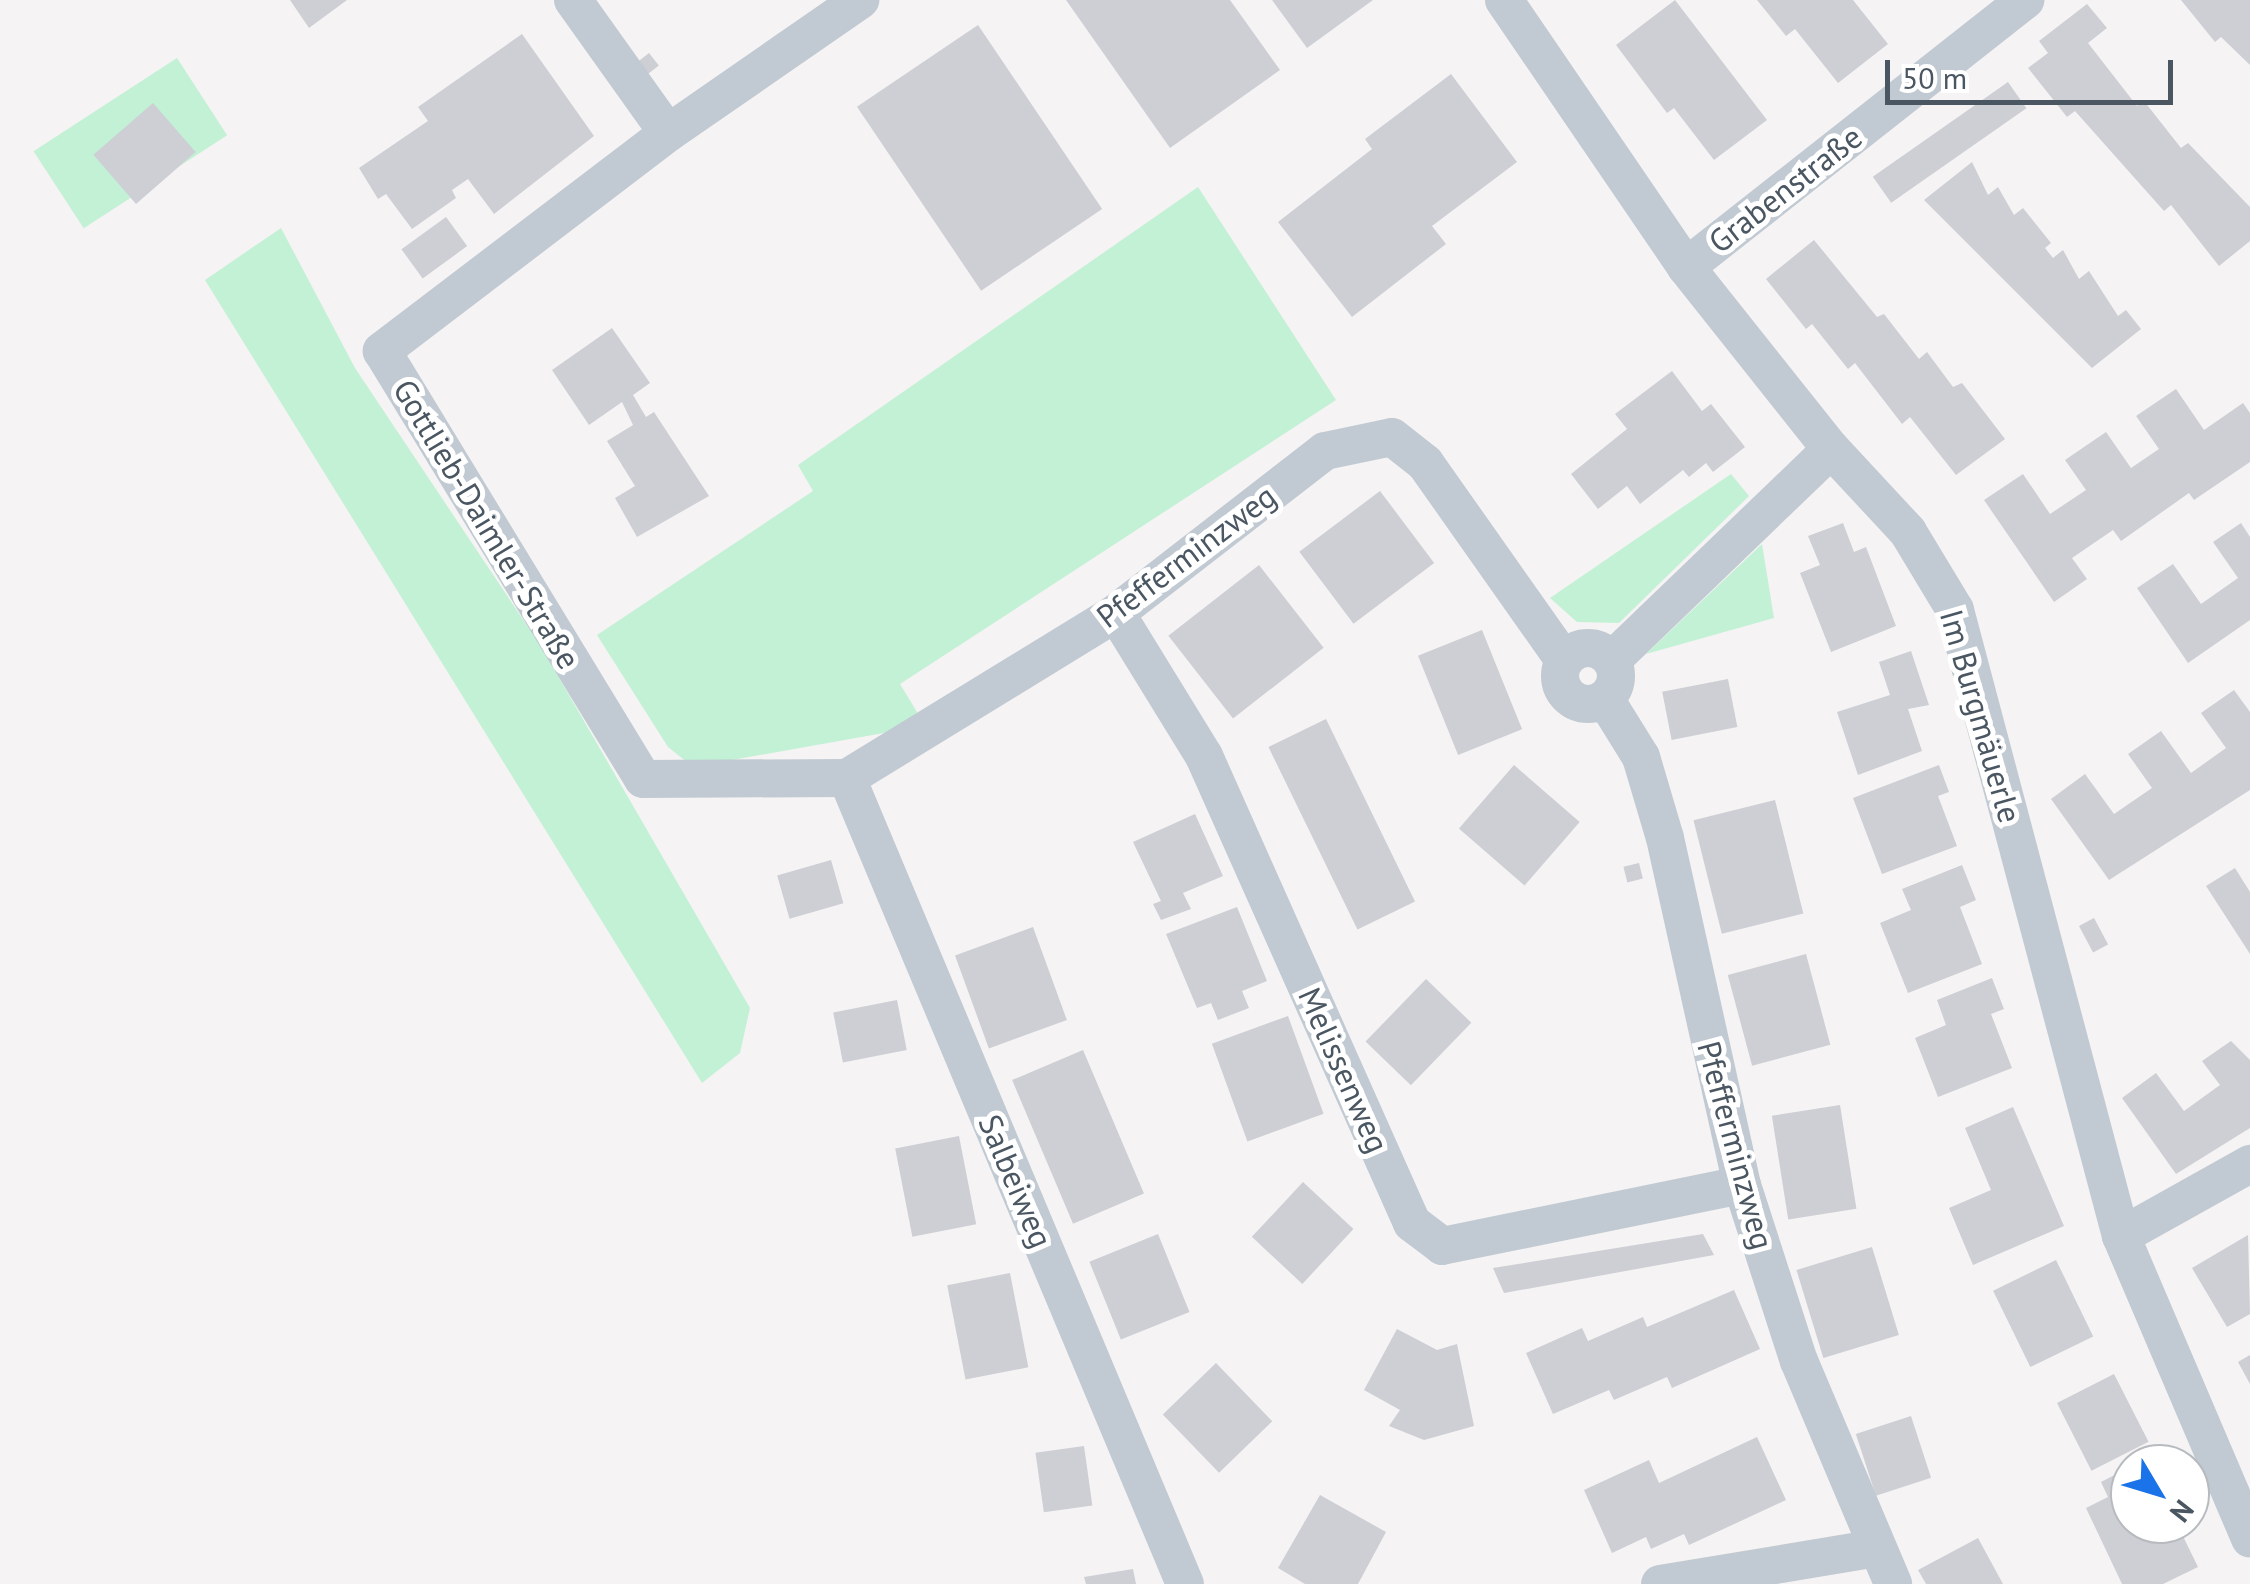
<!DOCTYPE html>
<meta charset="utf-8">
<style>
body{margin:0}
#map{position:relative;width:2250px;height:1584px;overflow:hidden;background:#f5f3f3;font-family:"PT Sans",sans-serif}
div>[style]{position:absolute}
.green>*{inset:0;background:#c3f1d5;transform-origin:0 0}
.building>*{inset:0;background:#cdcfd5;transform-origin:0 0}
.minor>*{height:38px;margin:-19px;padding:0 19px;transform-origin:19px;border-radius:19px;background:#c1cad2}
.minor>.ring{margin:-19px;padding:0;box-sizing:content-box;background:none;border:38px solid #c1cad2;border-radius:50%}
span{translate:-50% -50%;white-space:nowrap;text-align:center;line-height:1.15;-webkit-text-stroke:10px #fff;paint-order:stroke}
.street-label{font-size:32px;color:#4a5661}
.north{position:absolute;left:2110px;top:1444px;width:100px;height:100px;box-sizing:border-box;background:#fff;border:2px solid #b7bbc0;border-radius:50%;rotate:128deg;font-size:28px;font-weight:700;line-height:40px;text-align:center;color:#4a5661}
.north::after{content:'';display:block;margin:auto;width:35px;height:45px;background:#1a73e8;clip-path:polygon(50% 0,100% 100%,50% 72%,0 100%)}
.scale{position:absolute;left:1885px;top:60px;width:288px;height:45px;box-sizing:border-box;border:5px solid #4a5661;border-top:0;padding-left:12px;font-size:30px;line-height:35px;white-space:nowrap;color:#4a5661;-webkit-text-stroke:8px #fff;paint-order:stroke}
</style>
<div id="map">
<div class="green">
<div style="left:177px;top:58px;width:92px;height:171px;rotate:57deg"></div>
<div style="clip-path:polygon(1198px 187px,1336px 400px,900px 684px,920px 717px,906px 729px,693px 767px,668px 747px,597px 635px,813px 491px,798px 465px)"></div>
<div style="clip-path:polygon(281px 228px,355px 368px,540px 645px,750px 1008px,740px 1053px,702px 1083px,205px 280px)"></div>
<div style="clip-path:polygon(1731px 474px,1749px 496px,1619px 623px,1577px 622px,1550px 598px)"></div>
<div style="clip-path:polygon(1762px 544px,1774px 618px,1646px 654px)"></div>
</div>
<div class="building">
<div style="clip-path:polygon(290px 0,347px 0,309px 28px)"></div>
<div style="clip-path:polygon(1066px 0,1230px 0,1280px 70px,1170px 148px)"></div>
<div style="clip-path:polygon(1272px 0,1373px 0,1307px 48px)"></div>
<div style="clip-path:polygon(1675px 0,1767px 120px,1714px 160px,1674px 108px,1667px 113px,1616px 45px)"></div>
<div style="clip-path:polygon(1757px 0,1853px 0,1888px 44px,1838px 83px,1795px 29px,1786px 36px)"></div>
<div style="clip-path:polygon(2181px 0,2250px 0,2250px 65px,2221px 37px,2215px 42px)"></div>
<div style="clip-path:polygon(2087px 4px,2107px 28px,2088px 43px,2137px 106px,2144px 101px,2181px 148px,2188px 143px,2250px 207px,2250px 241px,2219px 266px,2171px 205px,2164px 211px,2075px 111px,2067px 117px,2028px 68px,2048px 53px,2039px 41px)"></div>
<div style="left:978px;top:25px;width:222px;height:146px;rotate:56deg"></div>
<div style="clip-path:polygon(522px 34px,594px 136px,494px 214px,468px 179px,452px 190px,456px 198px,412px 229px,386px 194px,378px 199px,359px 168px,428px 121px,418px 107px)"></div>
<div style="left:649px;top:53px;width:16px;height:15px;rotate:52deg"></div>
<div style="clip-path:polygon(1451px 74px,1517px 162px,1432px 226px,1446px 244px,1352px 317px,1278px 222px,1372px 149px,1365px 139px)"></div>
<div style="left:2008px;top:82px;width:32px;height:165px;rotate:55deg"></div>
<div style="left:153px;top:103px;width:65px;height:79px;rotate:49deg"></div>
<div style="clip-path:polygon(1972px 162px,1988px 195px,1998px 187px,2014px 215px,2023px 208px,2051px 243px,2045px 248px,2053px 258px,2063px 250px,2079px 279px,2089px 271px,2118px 316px,2126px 310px,2141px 329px,2092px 368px,1924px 200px)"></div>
<div style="left:446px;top:217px;width:36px;height:55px;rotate:54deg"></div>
<div style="clip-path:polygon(1814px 240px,1877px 317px,1884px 314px,1919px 359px,1927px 352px,1953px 387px,1962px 383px,2005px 439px,1956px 475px,1910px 417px,1902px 424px,1855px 363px,1848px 369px,1812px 324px,1806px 329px,1766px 279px)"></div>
<div style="clip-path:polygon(612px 328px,650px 383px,633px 395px,646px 417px,654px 412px,709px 496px,637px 537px,615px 498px,635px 486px,607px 441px,633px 425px,622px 402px,589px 425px,552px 370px)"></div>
<div style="clip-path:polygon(1672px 371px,1702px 411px,1711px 404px,1745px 447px,1713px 472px,1706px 463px,1689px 477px,1683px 470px,1640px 504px,1627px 486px,1598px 509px,1571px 474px,1627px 429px,1615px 414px)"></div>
<div style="clip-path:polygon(2176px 389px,2204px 430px,2243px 403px,2250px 413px,2250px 462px,2194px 500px,2189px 493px,2121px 541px,2113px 530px,2072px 558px,2087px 579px,2054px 602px,1984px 500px,2023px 474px,2050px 514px,2086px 490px,2065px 460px,2106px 432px,2131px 468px,2159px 449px,2136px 416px)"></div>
<div style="left:1380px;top:491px;width:90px;height:101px;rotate:53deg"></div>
<div style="clip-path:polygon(1843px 523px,1854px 552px,1866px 547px,1896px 626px,1831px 652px,1800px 573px,1820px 565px,1808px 536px)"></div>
<div style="clip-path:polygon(2241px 523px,2250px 537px,2250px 620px,2188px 663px,2137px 588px,2173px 564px,2201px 604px,2238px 578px,2213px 542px)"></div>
<div style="left:1259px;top:565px;width:105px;height:115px;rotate:52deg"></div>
<div style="left:1482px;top:630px;width:107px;height:69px;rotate:68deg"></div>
<div style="clip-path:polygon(1911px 651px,1929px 705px,1908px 709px,1922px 751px,1858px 775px,1837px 712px,1890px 695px,1879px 662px)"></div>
<div style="left:1728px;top:679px;width:49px;height:67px;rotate:79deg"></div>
<div style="clip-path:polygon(2234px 690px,2250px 712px,2250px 790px,2109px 880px,2051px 799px,2085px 774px,2114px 814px,2152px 788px,2128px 754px,2161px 731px,2191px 773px,2226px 748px,2201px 713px)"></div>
<div style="left:1326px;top:719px;width:203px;height:64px;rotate:64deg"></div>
<div style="left:1514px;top:765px;width:87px;height:84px;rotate:41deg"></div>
<div style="clip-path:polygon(1939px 765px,1949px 792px,1938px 796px,1957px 846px,1882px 874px,1853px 798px)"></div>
<div style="left:1775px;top:800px;width:117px;height:84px;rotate:76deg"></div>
<div style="clip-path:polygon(1195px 814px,1223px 876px,1183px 893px,1191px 909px,1161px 920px,1153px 904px,1161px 901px,1133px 842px)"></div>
<div style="left:831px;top:860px;width:45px;height:56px;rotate:74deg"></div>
<div style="left:1639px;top:863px;width:16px;height:16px;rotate:76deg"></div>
<div style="clip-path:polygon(1962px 865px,1976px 900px,1960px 907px,1982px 964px,1908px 993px,1880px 923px,1911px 910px,1902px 889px)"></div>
<div style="clip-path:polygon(2235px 868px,2250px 892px,2250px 954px,2206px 886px)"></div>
<div style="clip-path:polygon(1237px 907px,1267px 981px,1242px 991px,1249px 1008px,1218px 1020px,1211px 1003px,1197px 1008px,1166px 934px)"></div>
<div style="left:2094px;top:918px;width:30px;height:17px;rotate:62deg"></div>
<div style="left:1033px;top:927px;width:99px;height:83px;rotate:70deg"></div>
<div style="left:1806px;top:954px;width:94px;height:81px;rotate:75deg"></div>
<div style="clip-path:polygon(1992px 978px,2004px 1009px,1991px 1014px,2012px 1068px,1938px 1097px,1915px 1038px,1946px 1025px,1937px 1000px)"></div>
<div style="left:1426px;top:979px;width:63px;height:87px;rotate:44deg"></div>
<div style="left:897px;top:1000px;width:51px;height:65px;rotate:79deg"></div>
<div style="left:1288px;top:1016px;width:104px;height:81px;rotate:70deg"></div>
<div style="clip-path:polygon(2231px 1041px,2250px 1060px,2250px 1128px,2176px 1174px,2122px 1098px,2156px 1073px,2184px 1111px,2220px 1085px,2202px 1061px)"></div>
<div style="left:1083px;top:1050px;width:156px;height:77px;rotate:67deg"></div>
<div style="left:1840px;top:1105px;width:105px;height:69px;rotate:81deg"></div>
<div style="clip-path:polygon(2013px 1107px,2064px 1226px,1973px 1265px,1949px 1208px,1991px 1190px,1965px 1128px)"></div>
<div style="left:959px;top:1136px;width:90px;height:65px;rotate:79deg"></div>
<div style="left:1303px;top:1182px;width:69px;height:75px;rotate:43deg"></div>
<div style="left:1158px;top:1234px;width:84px;height:74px;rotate:68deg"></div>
<div style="clip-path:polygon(1703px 1234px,1714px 1255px,1504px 1293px,1493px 1268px)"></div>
<div style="clip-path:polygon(2248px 1235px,2250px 1314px,2227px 1327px,2192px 1268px)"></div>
<div style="left:1872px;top:1247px;width:92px;height:79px;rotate:73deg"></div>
<div style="left:2056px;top:1260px;width:85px;height:70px;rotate:64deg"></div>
<div style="left:1010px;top:1273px;width:96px;height:64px;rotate:79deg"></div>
<div style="clip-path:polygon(1734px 1290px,1760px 1349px,1672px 1388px,1667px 1377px,1614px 1400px,1609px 1390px,1553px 1414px,1526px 1353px,1582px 1328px,1588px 1341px,1643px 1317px,1647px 1327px)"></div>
<div style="clip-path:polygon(1397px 1329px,1437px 1350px,1457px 1344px,1474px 1426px,1424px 1440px,1389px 1426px,1400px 1410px,1364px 1390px)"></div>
<div style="clip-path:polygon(2250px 1355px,2250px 1384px,2238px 1362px)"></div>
<div style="left:1216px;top:1363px;width:81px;height:74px;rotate:46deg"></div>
<div style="left:2114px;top:1374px;width:76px;height:64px;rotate:63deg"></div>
<div style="left:1911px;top:1416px;width:65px;height:58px;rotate:72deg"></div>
<div style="clip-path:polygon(1757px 1437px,1786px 1500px,1689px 1545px,1684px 1534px,1651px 1549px,1646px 1537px,1612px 1553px,1584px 1490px,1649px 1460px,1659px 1483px)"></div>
<div style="left:1084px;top:1446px;width:60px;height:49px;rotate:82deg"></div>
<div style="clip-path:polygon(2130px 1467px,2130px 1524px,2177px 1524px,2198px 1567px,2163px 1584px,2122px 1584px,2086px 1508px,2108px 1497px,2101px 1482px)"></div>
<div style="clip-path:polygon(1320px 1495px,1386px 1532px,1358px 1584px,1305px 1584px,1278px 1568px)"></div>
<div style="clip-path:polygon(1978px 1538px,2003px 1584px,1926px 1584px,1918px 1570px)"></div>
<div style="clip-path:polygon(1133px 1569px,1136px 1584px,1086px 1584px,1084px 1577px)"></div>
</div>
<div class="minor">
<div style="left:573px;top:0;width:163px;rotate:54.5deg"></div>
<div style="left:668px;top:133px;width:234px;rotate:-34.7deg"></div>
<div style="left:1504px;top:0;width:323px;rotate:55.7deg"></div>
<div style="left:1686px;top:267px;width:233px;rotate:51.5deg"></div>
<div style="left:1831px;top:449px;width:113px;rotate:47.1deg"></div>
<div style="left:1908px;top:532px;width:91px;rotate:58.9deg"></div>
<div style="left:1955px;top:610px;width:648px;rotate:75.15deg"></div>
<div style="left:2121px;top:1236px;width:329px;rotate:66.9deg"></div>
<div style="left:668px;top:133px;width:360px;rotate:142.7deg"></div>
<div style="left:382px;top:351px;width:501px;rotate:58.62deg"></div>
<div style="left:643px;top:779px;width:204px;rotate:-0.3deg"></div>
<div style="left:1686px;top:267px;width:432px;rotate:-38.2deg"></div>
<div style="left:1116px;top:613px;width:168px;rotate:58.4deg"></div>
<div style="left:1204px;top:756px;width:511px;rotate:65.99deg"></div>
<div style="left:1412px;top:1223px;width:38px;rotate:37deg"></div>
<div style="left:1442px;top:1246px;width:306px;rotate:-11.5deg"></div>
<div class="ring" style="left:1560px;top:648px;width:18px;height:18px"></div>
<div style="left:1612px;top:660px;width:304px;rotate:-43.9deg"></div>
<div style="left:1605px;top:699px;width:68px;rotate:58.2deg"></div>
<div style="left:1641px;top:757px;width:84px;rotate:73.5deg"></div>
<div style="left:1665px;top:838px;width:355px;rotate:77.5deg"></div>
<div style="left:1742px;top:1185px;width:185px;rotate:72.1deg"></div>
<div style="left:1799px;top:1361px;width:242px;rotate:67.1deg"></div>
<div style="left:847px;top:778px;width:316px;rotate:-31.5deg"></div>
<div style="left:1116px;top:613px;width:264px;rotate:-37.8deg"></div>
<div style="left:1325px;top:451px;width:68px;rotate:-11.8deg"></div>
<div style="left:1392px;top:437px;width:42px;rotate:38.2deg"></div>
<div style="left:1425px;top:463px;width:241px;rotate:54.8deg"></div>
<div style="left:847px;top:778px;width:874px;rotate:67.25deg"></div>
<div style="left:2121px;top:1236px;width:148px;rotate:-29.2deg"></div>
<div style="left:1660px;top:1584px;width:220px;rotate:-9.4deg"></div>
</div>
<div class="street-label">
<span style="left:1785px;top:189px;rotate:-38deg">Grabenstraße</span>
<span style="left:487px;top:524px;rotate:59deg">Gottlieb-Daimler-Straße</span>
<span style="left:1186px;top:556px;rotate:-37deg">Pfefferminzweg</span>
<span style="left:1981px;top:716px;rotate:74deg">Im Burgmäuerle</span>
<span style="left:1344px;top:1070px;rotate:66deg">Melissenweg</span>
<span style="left:1736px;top:1145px;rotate:75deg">Pfefferminzweg</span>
<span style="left:1016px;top:1181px;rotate:67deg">Salbeiweg</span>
</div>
<div class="north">N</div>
<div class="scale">50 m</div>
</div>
